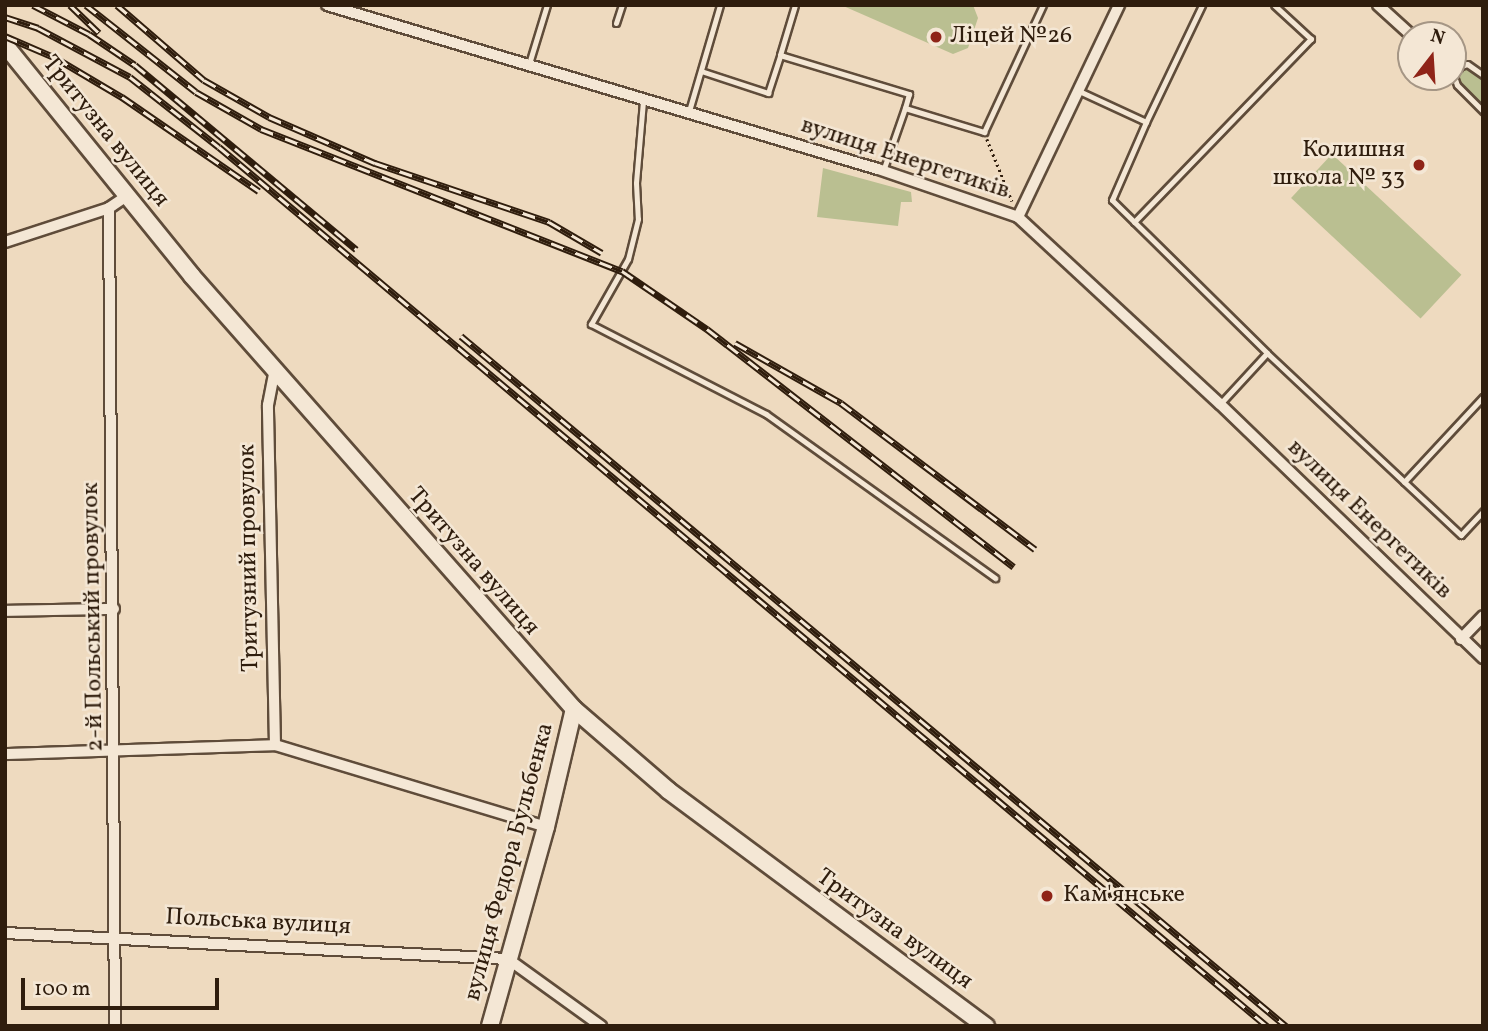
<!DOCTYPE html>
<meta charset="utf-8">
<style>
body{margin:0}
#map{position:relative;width:1488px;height:1031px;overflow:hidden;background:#eedabf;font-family:Vollkorn,serif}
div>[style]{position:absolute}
.green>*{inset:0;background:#babf91;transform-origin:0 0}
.path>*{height:2.5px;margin-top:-1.25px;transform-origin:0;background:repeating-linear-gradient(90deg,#2f1d0d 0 2px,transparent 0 5.5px)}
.roads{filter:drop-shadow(2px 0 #5f4c3a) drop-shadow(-2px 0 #5f4c3a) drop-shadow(0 2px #5f4c3a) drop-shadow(0 -2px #5f4c3a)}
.lane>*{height:5px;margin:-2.5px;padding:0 2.5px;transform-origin:2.5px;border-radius:2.5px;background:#f4e7d5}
.street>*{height:10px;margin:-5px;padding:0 5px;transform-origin:5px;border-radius:5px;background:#f4e7d5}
.secondary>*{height:16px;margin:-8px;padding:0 8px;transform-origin:8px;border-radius:8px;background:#f4e7d5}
.rail>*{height:7px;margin-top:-3.5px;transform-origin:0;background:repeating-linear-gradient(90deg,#f4e7d5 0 13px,#2f1d0d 0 26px);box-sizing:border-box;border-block:2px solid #2f1d0d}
.dots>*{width:19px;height:19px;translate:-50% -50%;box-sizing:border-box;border:4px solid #f4e7d5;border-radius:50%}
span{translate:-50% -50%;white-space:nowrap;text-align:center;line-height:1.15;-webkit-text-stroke:5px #f4e7d5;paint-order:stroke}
.poi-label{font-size:24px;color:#2f1d0d}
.left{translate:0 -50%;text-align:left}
.right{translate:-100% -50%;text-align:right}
.street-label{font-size:24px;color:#2f1d0d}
.frame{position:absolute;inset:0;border:7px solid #2f1d0d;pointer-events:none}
.north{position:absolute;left:1397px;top:21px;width:70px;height:70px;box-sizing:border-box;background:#f4e7d5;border:2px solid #a59685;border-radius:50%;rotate:17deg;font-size:19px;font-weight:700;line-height:28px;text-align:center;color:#2f1d0d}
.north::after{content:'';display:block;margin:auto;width:24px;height:32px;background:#8f2418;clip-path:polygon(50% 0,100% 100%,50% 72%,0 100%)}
.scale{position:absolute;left:21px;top:978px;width:198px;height:32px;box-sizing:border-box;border:4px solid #2f1d0d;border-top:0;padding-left:9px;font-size:21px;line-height:24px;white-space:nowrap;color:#2f1d0d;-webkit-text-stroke:5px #f4e7d5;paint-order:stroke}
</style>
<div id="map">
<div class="green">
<div style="clip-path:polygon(841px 5px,973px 5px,978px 18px,968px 48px,953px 54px)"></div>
<div style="clip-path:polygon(1467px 68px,1483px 81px,1483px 106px,1458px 80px,1460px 70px)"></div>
<div style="left:1332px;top:154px;width:177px;height:60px;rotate:43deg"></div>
<div style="clip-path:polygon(823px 168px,911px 192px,912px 202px,901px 202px,898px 226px,817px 217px)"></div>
</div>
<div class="path">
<div style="left:987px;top:139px;width:67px;rotate:68deg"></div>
</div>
<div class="roads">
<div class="lane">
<div style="left:616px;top:23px;width:19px;rotate:-72deg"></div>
<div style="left:780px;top:55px;width:52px;rotate:-73.3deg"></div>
<div style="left:528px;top:67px;width:65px;rotate:-73deg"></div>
<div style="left:701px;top:71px;width:71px;rotate:18.2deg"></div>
<div style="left:768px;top:93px;width:40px;rotate:-72deg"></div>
<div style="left:780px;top:55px;width:135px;rotate:16.8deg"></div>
<div style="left:909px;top:94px;width:15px;rotate:106deg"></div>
<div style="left:1483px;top:75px;width:19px;rotate:-145deg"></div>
<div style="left:1467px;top:64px;width:9px;rotate:162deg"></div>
<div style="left:1458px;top:67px;width:10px;rotate:114deg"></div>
<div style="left:1454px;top:76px;width:9px;rotate:72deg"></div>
<div style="left:1457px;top:85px;width:37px;rotate:45deg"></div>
<div style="left:1079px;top:91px;width:74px;rotate:24.8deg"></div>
<div style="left:1146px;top:122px;width:130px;rotate:-64.4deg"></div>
<div style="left:643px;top:101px;width:82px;rotate:94.9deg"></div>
<div style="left:636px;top:183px;width:36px;rotate:87deg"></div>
<div style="left:638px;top:219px;width:41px;rotate:104deg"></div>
<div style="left:628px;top:259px;width:75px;rotate:119.6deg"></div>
<div style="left:591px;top:324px;width:197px;rotate:27.2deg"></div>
<div style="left:766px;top:414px;width:282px;rotate:35.6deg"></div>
<div style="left:689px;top:111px;width:110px;rotate:-73.7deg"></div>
<div style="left:1146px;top:122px;width:85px;rotate:113.6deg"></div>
<div style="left:1112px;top:200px;width:218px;rotate:44.6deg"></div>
<div style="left:1267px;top:353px;width:69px;rotate:132.7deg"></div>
<div style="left:883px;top:171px;width:67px;rotate:-70.8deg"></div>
<div style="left:905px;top:108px;width:83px;rotate:16.9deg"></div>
<div style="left:984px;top:132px;width:140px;rotate:-65.1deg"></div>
<div style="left:1134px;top:222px;width:255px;rotate:-46deg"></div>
<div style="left:1311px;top:39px;width:50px;rotate:-137.4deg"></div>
<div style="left:1267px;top:353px;width:266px;rotate:43.2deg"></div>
<div style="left:1461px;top:535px;width:33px;rotate:-47deg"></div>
<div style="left:1404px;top:482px;width:116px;rotate:-47.1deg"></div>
</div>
<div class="street">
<div style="left:327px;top:5px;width:575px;rotate:16.58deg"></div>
<div style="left:878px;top:169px;width:148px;rotate:18.9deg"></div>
<div style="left:1018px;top:217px;width:275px;rotate:42.8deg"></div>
<div style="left:1220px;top:404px;width:366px;rotate:44deg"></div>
<div style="left:1378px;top:5px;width:45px;rotate:42.3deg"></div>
<div style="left:1453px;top:65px;width:5px;rotate:22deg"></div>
<div style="left:109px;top:208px;width:818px;rotate:89.58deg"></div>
<div style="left:1018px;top:217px;width:235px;rotate:-64.5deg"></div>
<div style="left:5px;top:242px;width:109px;rotate:-18.1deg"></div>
<div style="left:109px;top:208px;width:22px;rotate:-34deg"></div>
<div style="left:5px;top:611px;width:109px;rotate:-1.1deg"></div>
<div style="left:1461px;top:639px;width:32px;rotate:-46deg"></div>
<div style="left:275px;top:745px;width:340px;rotate:-91.2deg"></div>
<div style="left:268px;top:405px;width:36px;rotate:-79deg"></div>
<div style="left:5px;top:754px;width:270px;rotate:-1.9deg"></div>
<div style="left:275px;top:745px;width:283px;rotate:16.8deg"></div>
<div style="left:5px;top:933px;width:504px;rotate:2.96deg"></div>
<div style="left:508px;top:959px;width:115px;rotate:35.8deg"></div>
</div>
<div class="secondary">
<div style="left:5px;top:45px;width:297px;rotate:51deg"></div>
<div style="left:192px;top:276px;width:577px;rotate:48.58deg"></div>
<div style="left:574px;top:709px;width:125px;rotate:40.8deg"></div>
<div style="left:669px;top:791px;width:395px;rotate:36.6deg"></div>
<div style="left:490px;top:1026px;width:207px;rotate:-74.3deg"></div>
<div style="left:546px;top:827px;width:121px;rotate:-76.7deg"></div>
</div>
</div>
<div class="rail">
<div style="left:33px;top:5px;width:63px;rotate:27.4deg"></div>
<div style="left:89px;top:34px;width:55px;rotate:34deg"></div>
<div style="left:135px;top:65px;width:288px;rotate:39.8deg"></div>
<div style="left:70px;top:5px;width:40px;rotate:44deg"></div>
<div style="left:86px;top:5px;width:140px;rotate:38.3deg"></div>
<div style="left:196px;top:92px;width:75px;rotate:29.6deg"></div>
<div style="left:261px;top:129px;width:388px;rotate:21.5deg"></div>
<div style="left:622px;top:271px;width:103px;rotate:34.3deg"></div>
<div style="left:707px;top:329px;width:388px;rotate:37.8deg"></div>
<div style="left:117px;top:5px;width:115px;rotate:40.8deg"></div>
<div style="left:204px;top:80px;width:75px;rotate:29.6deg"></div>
<div style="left:269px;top:117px;width:116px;rotate:23.5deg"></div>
<div style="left:375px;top:163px;width:184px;rotate:18.7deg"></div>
<div style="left:549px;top:222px;width:61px;rotate:30.3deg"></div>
<div style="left:5px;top:17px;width:35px;rotate:18deg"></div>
<div style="left:38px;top:28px;width:104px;rotate:28deg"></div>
<div style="left:130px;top:77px;width:113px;rotate:38.2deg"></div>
<div style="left:219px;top:147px;width:1368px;rotate:39.99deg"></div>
<div style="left:5px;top:36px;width:56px;rotate:23.3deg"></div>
<div style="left:56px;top:58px;width:77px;rotate:30.6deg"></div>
<div style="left:122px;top:97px;width:166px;rotate:34.5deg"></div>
<div style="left:461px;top:336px;width:1076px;rotate:39.91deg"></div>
<div style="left:735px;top:343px;width:122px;rotate:29.5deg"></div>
<div style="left:841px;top:403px;width:243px;rotate:37deg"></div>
</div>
<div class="dots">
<div style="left:936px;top:37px;background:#8f2418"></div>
<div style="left:1419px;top:165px;background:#8f2418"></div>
<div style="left:1047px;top:896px;background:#8f2418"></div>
</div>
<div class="poi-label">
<span class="left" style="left:950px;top:37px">Ліцей №26</span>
<span class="right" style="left:1405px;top:165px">Колишня<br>школа № 33</span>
<span class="left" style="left:1063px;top:896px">Кам'янське</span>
</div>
<div class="street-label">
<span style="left:105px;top:132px;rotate:51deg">Тритузна вулиця</span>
<span style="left:905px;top:159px;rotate:18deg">вулиця Енергетиків</span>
<span style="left:1369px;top:520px;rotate:44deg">вулиця Енергетиків</span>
<span style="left:250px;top:558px;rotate:-91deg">Тритузний провулок</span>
<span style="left:473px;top:562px;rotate:49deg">Тритузна вулиця</span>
<span style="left:94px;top:617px;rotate:-91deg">2-й Польський провулок</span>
<span style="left:510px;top:862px;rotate:-75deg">вулиця Федора Бульбенка</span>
<span style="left:258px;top:923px;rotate:3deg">Польська вулиця</span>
<span style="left:894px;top:930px;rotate:36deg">Тритузна вулиця</span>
</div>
<div class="frame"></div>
<div class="north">N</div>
<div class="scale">100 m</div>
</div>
